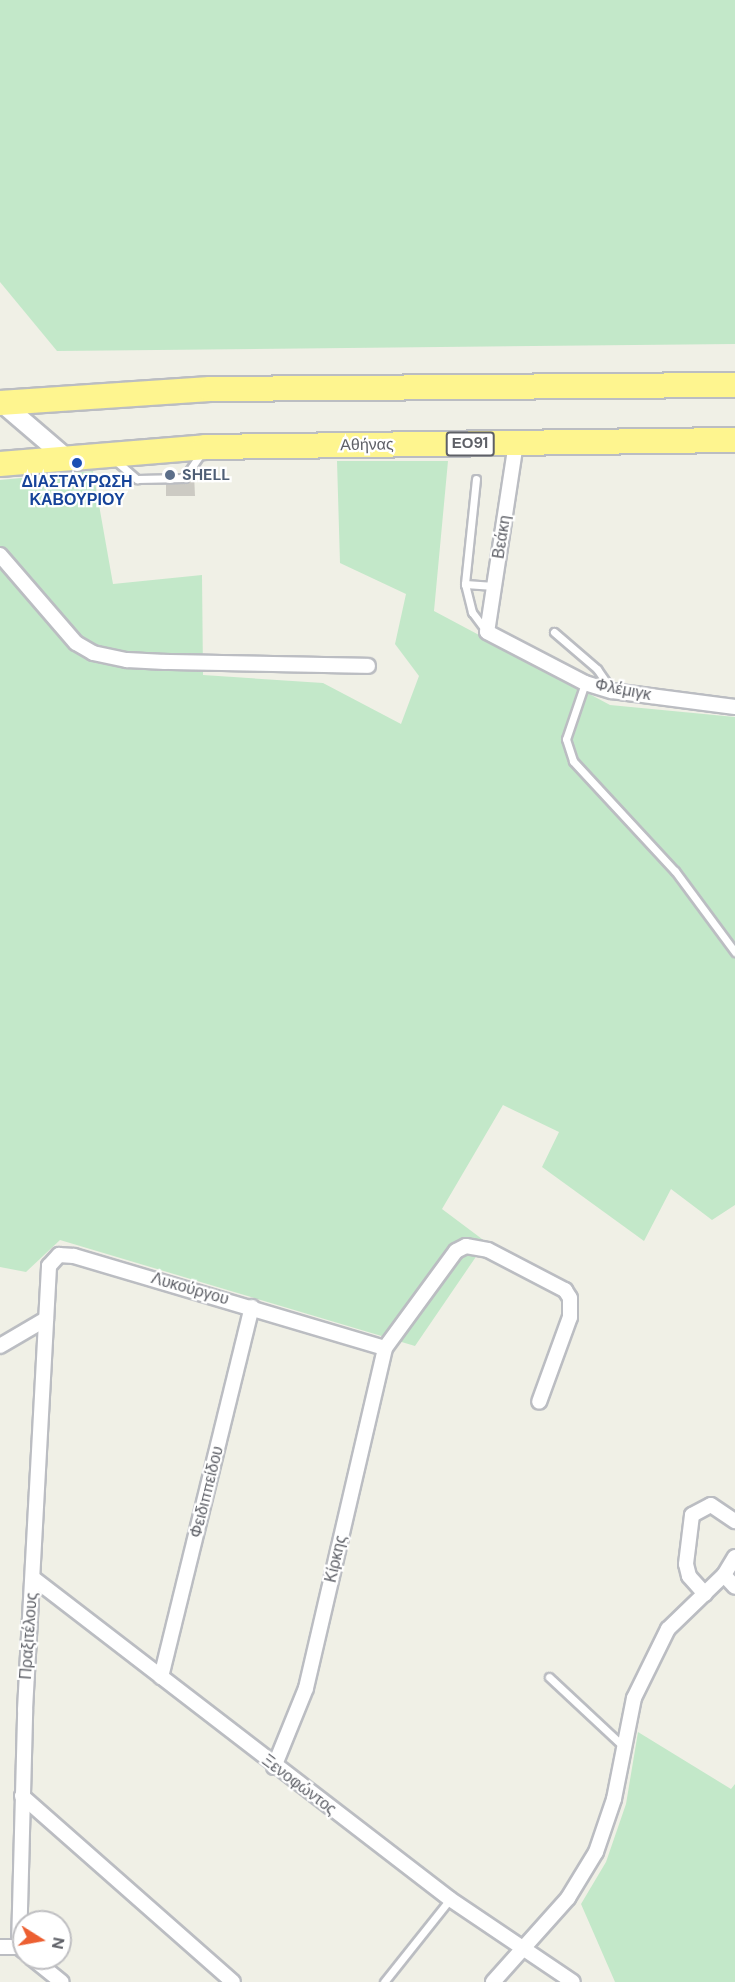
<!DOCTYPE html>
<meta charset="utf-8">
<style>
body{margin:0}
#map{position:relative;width:735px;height:1982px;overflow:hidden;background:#f0f0e6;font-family:"DM Sans",sans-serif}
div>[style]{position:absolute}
.green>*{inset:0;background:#c3e8c9}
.building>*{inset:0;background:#cccac3}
.roads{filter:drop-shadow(2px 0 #bbbdc2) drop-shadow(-2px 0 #bbbdc2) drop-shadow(0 2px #bbbdc2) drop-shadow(0 -2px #bbbdc2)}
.lane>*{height:7px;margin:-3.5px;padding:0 3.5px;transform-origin:3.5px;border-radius:3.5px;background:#fff}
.street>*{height:14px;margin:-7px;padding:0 7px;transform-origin:7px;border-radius:7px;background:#fff}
.secondary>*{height:18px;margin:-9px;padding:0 9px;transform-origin:9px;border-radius:9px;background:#fff}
.highway>*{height:24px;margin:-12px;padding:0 12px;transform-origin:12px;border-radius:12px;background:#fef58f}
.dots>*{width:16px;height:16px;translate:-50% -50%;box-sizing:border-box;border:3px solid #fff;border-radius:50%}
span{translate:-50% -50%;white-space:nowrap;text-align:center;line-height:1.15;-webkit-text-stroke:4.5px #fff;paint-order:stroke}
.shield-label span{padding:2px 4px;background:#fff;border:2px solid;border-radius:4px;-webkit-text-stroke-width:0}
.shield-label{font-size:15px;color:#5e6067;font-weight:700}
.street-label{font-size:16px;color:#5e6067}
.service-label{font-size:16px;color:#4e5e75;font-weight:700}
.left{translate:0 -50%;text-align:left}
.transit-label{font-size:16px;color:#164399;font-weight:700}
.north{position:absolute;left:12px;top:1910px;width:60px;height:60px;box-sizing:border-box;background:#fff;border:2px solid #bfbfc2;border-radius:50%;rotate:101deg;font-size:16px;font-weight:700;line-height:24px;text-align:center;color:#5e6067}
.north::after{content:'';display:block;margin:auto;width:21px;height:27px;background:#ec5f31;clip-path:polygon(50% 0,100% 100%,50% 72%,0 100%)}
</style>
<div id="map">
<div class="green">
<div style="clip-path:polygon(0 0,735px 0,735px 344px,57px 351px,0 282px)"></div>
<div style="clip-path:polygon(337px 461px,448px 461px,434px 611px,610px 705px,735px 717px,735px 1205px,712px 1220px,671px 1189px,644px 1241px,542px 1167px,559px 1132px,503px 1105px,442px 1209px,486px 1242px,415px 1346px,60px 1240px,26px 1272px,0 1267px,0 480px,93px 471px,113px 584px,202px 575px,203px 675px,323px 683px,401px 724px,419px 676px,395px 644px,406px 594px,340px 563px)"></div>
<div style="clip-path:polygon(638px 1732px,731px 1789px,735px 1784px,735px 1982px,615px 1982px,581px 1904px,606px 1862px,626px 1804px)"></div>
</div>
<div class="building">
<div style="clip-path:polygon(194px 474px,195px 496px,166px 496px,166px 484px,186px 483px)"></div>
</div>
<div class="roads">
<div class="lane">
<div style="left:116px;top:461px;width:28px;rotate:41deg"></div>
<div style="left:137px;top:479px;width:47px;rotate:-1.2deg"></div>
<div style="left:184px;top:478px;width:32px;rotate:-55deg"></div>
<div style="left:476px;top:479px;width:106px;rotate:96deg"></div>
<div style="left:465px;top:584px;width:29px;rotate:4deg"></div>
<div style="left:465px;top:584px;width:29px;rotate:76deg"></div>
<div style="left:472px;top:612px;width:21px;rotate:53deg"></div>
<div style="left:554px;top:632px;width:57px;rotate:40.7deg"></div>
<div style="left:597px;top:669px;width:24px;rotate:55deg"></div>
<div style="left:585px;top:683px;width:59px;rotate:108.7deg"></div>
<div style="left:566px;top:739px;width:23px;rotate:72deg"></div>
<div style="left:573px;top:761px;width:150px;rotate:47.2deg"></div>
<div style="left:675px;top:871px;width:101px;rotate:53.5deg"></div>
<div style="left:549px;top:1677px;width:100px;rotate:43deg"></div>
<div style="left:384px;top:1982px;width:106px;rotate:-51.5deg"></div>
</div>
<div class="street">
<div style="left:516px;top:443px;width:191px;rotate:98.7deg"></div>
<div style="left:487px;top:632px;width:110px;rotate:27.5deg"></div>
<div style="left:585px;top:683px;width:28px;rotate:17deg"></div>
<div style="left:612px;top:691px;width:124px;rotate:7.4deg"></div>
<div style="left:0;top:555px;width:116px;rotate:49.2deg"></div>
<div style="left:76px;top:643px;width:20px;rotate:30deg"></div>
<div style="left:93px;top:653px;width:35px;rotate:12deg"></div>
<div style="left:127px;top:660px;width:38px;rotate:3deg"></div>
<div style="left:165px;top:662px;width:203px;rotate:1.1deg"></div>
<div style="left:0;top:1346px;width:53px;rotate:-30.4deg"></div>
<div style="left:724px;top:1575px;width:16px;rotate:47deg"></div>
<div style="left:33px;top:1578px;width:526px;rotate:37.59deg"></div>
<div style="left:450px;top:1899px;width:148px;rotate:34deg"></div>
<div style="left:705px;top:1594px;width:24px;rotate:-132deg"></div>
<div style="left:689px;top:1576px;width:12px;rotate:-104deg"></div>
<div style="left:686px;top:1564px;width:49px;rotate:-83deg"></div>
<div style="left:692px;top:1515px;width:21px;rotate:-28deg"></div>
<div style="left:711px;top:1505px;width:29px;rotate:34deg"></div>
<div style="left:161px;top:1677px;width:381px;rotate:-76.2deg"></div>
<div style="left:274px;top:1767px;width:85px;rotate:-67.9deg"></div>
<div style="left:306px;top:1688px;width:349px;rotate:-76.9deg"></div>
<div style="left:385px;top:1348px;width:120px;rotate:-53.8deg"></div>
<div style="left:456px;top:1251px;width:11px;rotate:-27deg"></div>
<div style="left:466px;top:1246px;width:22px;rotate:10deg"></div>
<div style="left:488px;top:1250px;width:87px;rotate:27.5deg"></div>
<div style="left:565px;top:1290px;width:9px;rotate:58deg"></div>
<div style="left:570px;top:1298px;width:19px;rotate:90deg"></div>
<div style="left:570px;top:1317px;width:90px;rotate:110deg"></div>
<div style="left:22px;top:1796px;width:281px;rotate:41.4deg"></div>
<div style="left:0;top:1947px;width:19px"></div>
<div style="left:24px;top:1951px;width:6px;rotate:-141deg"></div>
<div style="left:19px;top:1947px;width:237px;rotate:-88.5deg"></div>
<div style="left:25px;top:1710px;width:445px;rotate:-86.9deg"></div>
<div style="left:49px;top:1266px;width:15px;rotate:-48deg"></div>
<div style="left:59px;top:1255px;width:15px;rotate:4deg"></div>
<div style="left:74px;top:1256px;width:324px;rotate:16.5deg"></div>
<div style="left:32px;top:1958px;width:38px;rotate:39deg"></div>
<div style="left:493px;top:1982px;width:113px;rotate:-48.2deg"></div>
<div style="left:568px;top:1898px;width:54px;rotate:-58.7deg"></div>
<div style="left:596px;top:1852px;width:56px;rotate:-71.2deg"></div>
<div style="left:614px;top:1799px;width:103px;rotate:-78.8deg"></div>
<div style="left:634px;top:1698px;width:77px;rotate:-63.8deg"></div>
<div style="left:668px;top:1629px;width:78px;rotate:-44deg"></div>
<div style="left:724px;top:1575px;width:21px;rotate:-59deg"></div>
</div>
<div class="secondary">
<div style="left:2px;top:403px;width:83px;rotate:40.6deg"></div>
</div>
<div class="highway">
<div style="left:0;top:403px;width:210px;rotate:-3.8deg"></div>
<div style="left:210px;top:389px;width:525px;rotate:-0.44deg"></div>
<div style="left:0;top:464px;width:206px;rotate:-4.7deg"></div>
<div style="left:205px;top:447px;width:530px;rotate:-0.76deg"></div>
</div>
</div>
<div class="dots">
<div style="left:77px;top:463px;background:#1a4fb4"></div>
<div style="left:170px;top:475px;background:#5c6f8a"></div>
</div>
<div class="shield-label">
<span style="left:470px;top:444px">ΕΟ91</span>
</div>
<div class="street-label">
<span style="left:367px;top:445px;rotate:-1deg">Αθήνας</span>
<span style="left:502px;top:537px;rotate:-81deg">Βεάκη</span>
<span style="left:623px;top:690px;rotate:11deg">Φλέμιγκ</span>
<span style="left:190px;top:1289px;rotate:16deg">Λυκούργου</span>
<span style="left:207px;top:1492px;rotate:-76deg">Φειδιππείδου</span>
<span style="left:336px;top:1559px;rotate:-77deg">Κίρκης</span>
<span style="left:29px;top:1636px;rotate:-86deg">Πραξιτέλους</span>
<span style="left:299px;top:1785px;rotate:37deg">Ξενοφώντος</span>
</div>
<div class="service-label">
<span class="left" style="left:182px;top:475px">SHELL</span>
</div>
<div class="transit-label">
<span style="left:77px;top:491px">ΔΙΑΣΤΑΥΡΩΣΗ<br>ΚΑΒΟΥΡΙΟΥ</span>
</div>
<div class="north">N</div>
</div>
